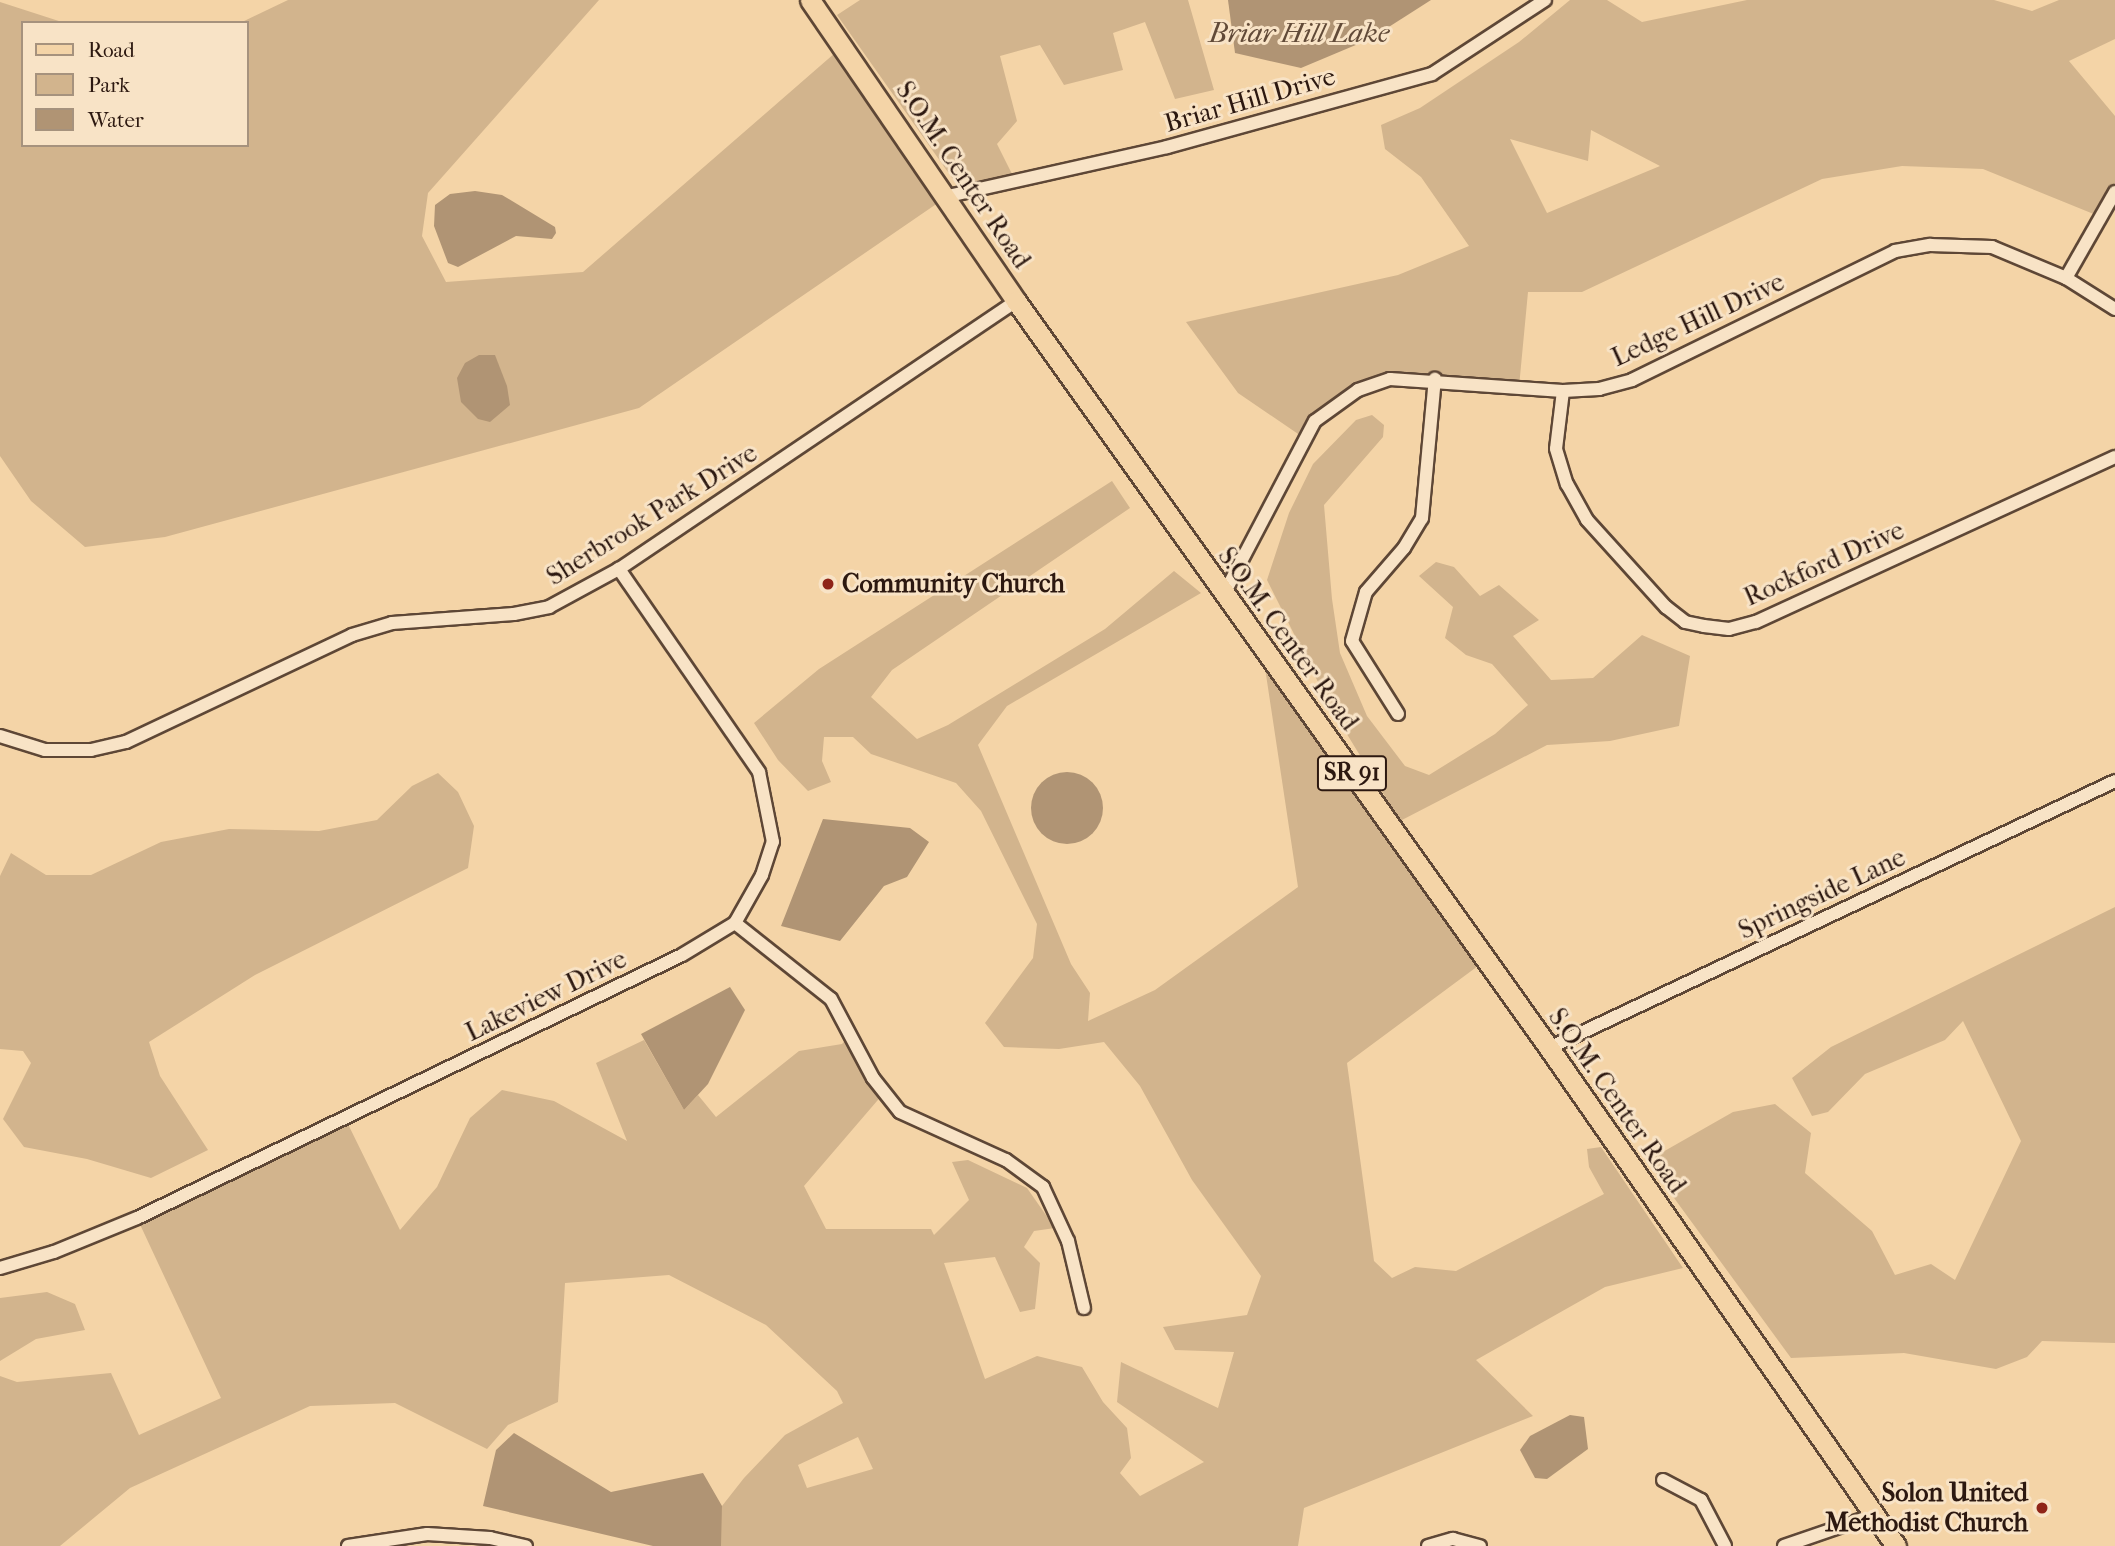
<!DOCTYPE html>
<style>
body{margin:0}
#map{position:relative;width:2115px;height:1546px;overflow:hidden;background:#f4d4a7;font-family:"IM FELL French Canon",serif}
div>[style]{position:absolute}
.green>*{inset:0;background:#d2b48d}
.water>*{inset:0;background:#b09474}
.round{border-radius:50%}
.roads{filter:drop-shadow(2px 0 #5e4736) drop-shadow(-2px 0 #5e4736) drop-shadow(0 2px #5e4736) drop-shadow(0 -2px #5e4736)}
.street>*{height:12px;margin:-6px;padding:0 6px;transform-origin:6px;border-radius:6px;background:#f8e3c6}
.primary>*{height:19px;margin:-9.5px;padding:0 9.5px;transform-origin:9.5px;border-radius:9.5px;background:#f4d4a7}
.dots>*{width:19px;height:19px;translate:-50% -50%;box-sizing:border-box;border:4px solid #f8e3c6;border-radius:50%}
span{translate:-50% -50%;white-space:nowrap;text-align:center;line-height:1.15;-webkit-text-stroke:6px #f8e3c6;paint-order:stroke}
.shield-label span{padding:2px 5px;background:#f8e3c6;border:2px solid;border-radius:5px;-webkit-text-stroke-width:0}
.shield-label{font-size:24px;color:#2c1810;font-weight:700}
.street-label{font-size:26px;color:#2c1810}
.poi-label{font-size:26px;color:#2c1810;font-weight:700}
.left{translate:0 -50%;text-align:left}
.right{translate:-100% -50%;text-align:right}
.water-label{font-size:28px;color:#614a38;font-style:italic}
.legend{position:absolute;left:21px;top:21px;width:228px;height:126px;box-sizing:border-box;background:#f8e3c6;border:2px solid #a6927d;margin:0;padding:9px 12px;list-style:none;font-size:21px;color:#2c1810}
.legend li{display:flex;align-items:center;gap:14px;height:35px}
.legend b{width:35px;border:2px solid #a6927d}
</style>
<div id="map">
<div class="green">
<div style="clip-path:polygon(288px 0,599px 0,428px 193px,422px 236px,446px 282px,583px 272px,843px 46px,948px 196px,639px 408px,165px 537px,85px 547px,31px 501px,0 456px,0 2px,65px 23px,23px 23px,23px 145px,247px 145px,247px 23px,240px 23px)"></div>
<div style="clip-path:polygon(860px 0,1188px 0,1214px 90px,1175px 99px,1145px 22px,1113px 33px,1123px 70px,1064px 85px,1040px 45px,1000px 56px,1017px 121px,997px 144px,1013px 176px,957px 185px,837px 15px)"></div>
<div style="clip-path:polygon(evenodd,1570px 0,1607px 0,1642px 22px,1747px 0,1994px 0,2032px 11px,2059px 0,2115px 0,2115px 39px,2069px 61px,2115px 116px,2115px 192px,2101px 217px,1983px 169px,1902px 166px,1822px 179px,1582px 292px,1528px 292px,1519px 387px,1390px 379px,1358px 390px,1304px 438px,1238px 393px,1186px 322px,1398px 275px,1469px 246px,1421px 177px,1385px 149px,1381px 125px,1420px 108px,1519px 42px,1570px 0,1591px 130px,1660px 166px,1547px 213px,1510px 139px,1588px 161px,1591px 130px)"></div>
<div style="clip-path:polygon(1372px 415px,1384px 425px,1383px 437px,1324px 505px,1332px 599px,1340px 653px,1367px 716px,1405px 766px,1429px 775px,1495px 734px,1528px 705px,1492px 664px,1466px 655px,1445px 638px,1453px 607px,1419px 576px,1436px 562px,1454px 567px,1480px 596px,1499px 585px,1539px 620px,1513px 636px,1551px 680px,1593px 678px,1642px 635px,1690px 656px,1679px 726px,1610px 741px,1547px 745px,1400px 821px,1331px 708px,1267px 580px,1289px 513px,1313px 464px,1356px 420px)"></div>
<div style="clip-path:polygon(evenodd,1112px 481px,1130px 508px,892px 670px,871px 697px,917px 739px,948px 725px,1105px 629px,1174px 571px,1201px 593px,1007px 706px,978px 745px,1071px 964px,1090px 993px,1088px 1021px,1155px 990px,1298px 887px,1262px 648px,1486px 960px,1347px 1063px,1374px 1261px,1392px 1278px,1415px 1267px,1456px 1271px,1604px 1194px,1589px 1167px,1587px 1149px,1601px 1147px,1683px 1268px,1605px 1287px,1476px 1360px,1533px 1416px,1304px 1508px,1298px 1546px,717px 1546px,722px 1506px,744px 1478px,785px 1435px,843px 1403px,837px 1391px,766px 1325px,669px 1275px,565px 1283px,558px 1402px,508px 1425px,487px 1449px,395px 1403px,310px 1406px,130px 1488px,60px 1546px,0 1546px,0 1376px,17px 1382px,111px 1373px,139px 1435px,221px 1398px,137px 1218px,345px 1118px,400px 1230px,437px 1187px,470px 1118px,502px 1090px,554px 1101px,627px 1141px,596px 1063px,644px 1040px,684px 1110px,698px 1095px,716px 1117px,799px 1051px,842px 1044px,851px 1034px,883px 1094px,804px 1186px,826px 1229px,931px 1229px,934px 1235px,969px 1200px,952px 1162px,968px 1160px,1027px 1188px,1055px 1228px,1034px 1231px,1024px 1247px,1040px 1263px,1035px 1309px,1020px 1312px,995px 1257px,944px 1263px,985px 1379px,1037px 1356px,1082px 1367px,1103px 1402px,1127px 1428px,1131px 1458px,1120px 1473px,1140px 1496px,1204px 1462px,1117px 1402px,1121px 1362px,1218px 1408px,1234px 1352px,1175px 1350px,1163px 1327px,1247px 1315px,1261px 1276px,1192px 1180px,1140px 1086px,1104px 1042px,1059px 1049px,1004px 1047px,985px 1023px,1033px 958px,1037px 924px,981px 811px,956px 783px,871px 754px,853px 737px,824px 737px,822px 761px,831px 782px,808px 791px,778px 760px,754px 723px,819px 669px,1112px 481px,858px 1437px,873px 1469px,807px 1488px,798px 1465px,858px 1437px)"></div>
<div style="clip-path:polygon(438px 773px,458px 792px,474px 826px,468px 868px,255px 975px,149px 1042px,160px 1076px,208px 1150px,151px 1178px,87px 1159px,24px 1147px,3px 1119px,31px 1063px,23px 1051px,0 1049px,0 876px,11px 853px,46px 875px,91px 875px,161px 842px,229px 829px,319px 831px,377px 820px,412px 786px)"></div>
<div style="clip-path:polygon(2115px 907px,2115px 1343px,2042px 1341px,2027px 1357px,1996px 1369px,1904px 1353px,1791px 1358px,1647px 1161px,1733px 1112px,1775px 1104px,1811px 1133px,1805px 1173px,1872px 1231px,1895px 1275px,1931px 1264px,1955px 1280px,2021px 1141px,1963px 1021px,1945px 1040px,1865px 1074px,1828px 1112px,1812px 1116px,1792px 1078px,1831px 1047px)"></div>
<div style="clip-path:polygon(47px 1292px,75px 1304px,85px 1330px,36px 1339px,0 1361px,0 1298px)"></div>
</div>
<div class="water">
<div style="clip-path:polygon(1228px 0,1431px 0,1370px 39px,1301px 68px,1235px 53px)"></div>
<div style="clip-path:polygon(475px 191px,502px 195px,555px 227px,556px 233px,552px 239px,516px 236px,458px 267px,448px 263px,434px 226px,435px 205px,450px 194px)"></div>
<div style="clip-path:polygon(479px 355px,495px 355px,507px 386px,510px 405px,490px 422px,478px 419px,461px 402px,457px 378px,465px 363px)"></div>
<div class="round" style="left:1031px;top:772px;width:72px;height:72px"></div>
<div style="clip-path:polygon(823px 819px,910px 828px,929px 842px,907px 877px,884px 886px,840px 941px,781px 926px)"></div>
<div style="clip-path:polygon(730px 987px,745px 1010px,708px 1084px,684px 1110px,641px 1034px)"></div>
<div style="clip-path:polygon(1570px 1415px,1584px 1417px,1588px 1449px,1547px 1479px,1535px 1478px,1520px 1450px,1530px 1436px)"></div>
<div style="clip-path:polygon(514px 1433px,611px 1492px,703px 1473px,722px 1506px,721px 1546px,653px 1546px,483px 1506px,496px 1450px)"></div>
</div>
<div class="roads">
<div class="street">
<div style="left:948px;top:196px;width:224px;rotate:-12.6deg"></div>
<div style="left:1167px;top:147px;width:275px;rotate:-15.4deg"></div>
<div style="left:1432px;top:74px;width:135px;rotate:-33.2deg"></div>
<div style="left:2066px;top:278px;width:99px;rotate:-60.3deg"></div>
<div style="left:1563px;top:391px;width:58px;rotate:96.9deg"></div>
<div style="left:1556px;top:449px;width:37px;rotate:73deg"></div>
<div style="left:1567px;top:484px;width:41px;rotate:60.9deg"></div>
<div style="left:1587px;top:520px;width:118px;rotate:47.8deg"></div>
<div style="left:1666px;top:607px;width:24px;rotate:38deg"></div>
<div style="left:1685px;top:622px;width:19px;rotate:12deg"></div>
<div style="left:1704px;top:626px;width:25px;rotate:7deg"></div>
<div style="left:1729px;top:629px;width:28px;rotate:-15deg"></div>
<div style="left:1756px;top:622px;width:395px;rotate:-24.7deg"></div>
<div style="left:1224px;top:594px;width:195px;rotate:-62.3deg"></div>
<div style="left:1315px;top:421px;width:53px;rotate:-35.8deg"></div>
<div style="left:1358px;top:390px;width:34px;rotate:-19deg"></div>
<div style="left:1390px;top:379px;width:173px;rotate:4deg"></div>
<div style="left:1563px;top:391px;width:36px;rotate:-3deg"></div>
<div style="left:1599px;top:389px;width:34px;rotate:-15deg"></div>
<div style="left:1632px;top:380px;width:293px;rotate:-26.1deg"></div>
<div style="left:1895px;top:251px;width:36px;rotate:-10deg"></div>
<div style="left:1930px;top:245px;width:62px;rotate:1.8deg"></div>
<div style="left:1992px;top:247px;width:80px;rotate:22.7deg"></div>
<div style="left:2066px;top:278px;width:58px;rotate:32.3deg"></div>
<div style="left:1398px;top:714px;width:86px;rotate:-122.2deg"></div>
<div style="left:1352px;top:641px;width:51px;rotate:-74.1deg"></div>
<div style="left:1366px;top:592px;width:58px;rotate:-49.2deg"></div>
<div style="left:1404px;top:548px;width:35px;rotate:-59deg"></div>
<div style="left:1422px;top:518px;width:140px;rotate:-84.7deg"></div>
<div style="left:0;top:736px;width:47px;rotate:17.3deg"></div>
<div style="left:45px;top:750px;width:46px"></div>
<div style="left:91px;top:750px;width:36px;rotate:-13deg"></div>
<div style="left:126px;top:742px;width:250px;rotate:-25.3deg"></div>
<div style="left:352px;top:635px;width:42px;rotate:-16.7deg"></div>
<div style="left:392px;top:623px;width:122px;rotate:-4.2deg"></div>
<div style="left:514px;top:614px;width:36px;rotate:-11deg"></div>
<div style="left:549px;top:607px;width:80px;rotate:-28.5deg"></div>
<div style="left:619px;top:569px;width:479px;rotate:-34deg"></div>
<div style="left:735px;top:923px;width:122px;rotate:38.4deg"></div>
<div style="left:831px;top:999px;width:89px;rotate:62deg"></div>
<div style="left:873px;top:1078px;width:43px;rotate:51.5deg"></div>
<div style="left:900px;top:1112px;width:116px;rotate:24.4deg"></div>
<div style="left:1006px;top:1160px;width:46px;rotate:36.1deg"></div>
<div style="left:1043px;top:1187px;width:60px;rotate:65.2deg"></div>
<div style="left:1068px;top:1241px;width:69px;rotate:76.6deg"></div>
<div style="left:1549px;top:1048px;width:626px;rotate:-25.25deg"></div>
<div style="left:0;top:1268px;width:56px;rotate:-16.5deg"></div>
<div style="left:54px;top:1252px;width:90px;rotate:-22.3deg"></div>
<div style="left:137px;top:1218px;width:605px;rotate:-25.76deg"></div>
<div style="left:682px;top:955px;width:62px;rotate:-31.1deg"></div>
<div style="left:735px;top:923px;width:55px;rotate:-60.6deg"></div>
<div style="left:762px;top:875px;width:35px;rotate:-72deg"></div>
<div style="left:773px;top:842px;width:71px;rotate:-101.3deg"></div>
<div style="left:759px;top:772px;width:247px;rotate:-124.6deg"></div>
<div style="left:1663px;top:1480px;width:43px;rotate:27.8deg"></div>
<div style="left:1701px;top:1500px;width:52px;rotate:62.4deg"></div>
<div style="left:348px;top:1546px;width:80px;rotate:-8.6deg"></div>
<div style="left:427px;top:1534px;width:63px;rotate:3.6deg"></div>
<div style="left:490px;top:1538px;width:37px;rotate:13deg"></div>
<div style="left:1428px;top:1546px;width:26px;rotate:-16deg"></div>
<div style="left:1453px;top:1539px;width:28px;rotate:15deg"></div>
<div style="left:1784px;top:1546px;width:95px;rotate:-19deg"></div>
</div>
<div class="primary">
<div style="left:810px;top:0;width:365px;rotate:55.6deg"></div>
<div style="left:1016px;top:301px;width:918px;rotate:54.49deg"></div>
<div style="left:1549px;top:1048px;width:607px;rotate:55.13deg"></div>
</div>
</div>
<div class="dots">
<div style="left:828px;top:584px;background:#8f2418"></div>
<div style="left:2042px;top:1508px;background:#8f2418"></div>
</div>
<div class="shield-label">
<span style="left:1352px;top:773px">SR 91</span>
</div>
<div class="street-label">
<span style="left:1250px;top:100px;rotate:-16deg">Briar Hill Drive</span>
<span style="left:963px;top:175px;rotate:56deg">S.O.M. Center Road</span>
<span style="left:1698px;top:320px;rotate:-25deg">Ledge Hill Drive</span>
<span style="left:652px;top:515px;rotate:-32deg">Sherbrook Park Drive</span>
<span style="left:1824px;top:564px;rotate:-24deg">Rockford Drive</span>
<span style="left:1288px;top:639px;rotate:54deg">S.O.M. Center Road</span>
<span style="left:1822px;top:894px;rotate:-25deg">Springside Lane</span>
<span style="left:546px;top:996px;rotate:-26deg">Lakeview Drive</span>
<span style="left:1617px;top:1101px;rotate:55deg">S.O.M. Center Road</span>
</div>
<div class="poi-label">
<span class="left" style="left:842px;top:584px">Community Church</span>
<span class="right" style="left:2028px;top:1508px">Solon United<br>Methodist Church</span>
</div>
<div class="water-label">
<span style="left:1299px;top:33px">Briar Hill Lake</span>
</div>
<ul class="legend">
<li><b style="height:9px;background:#f4d4a7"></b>Road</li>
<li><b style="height:19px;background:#d2b48d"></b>Park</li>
<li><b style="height:19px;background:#b09474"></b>Water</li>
</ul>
</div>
